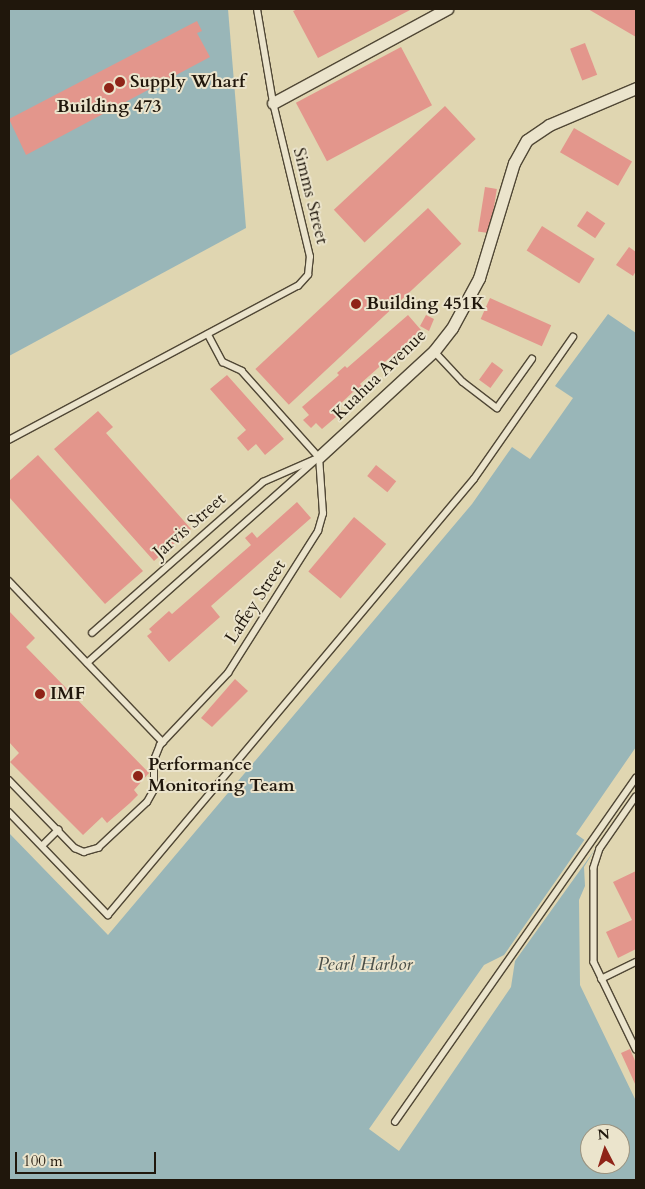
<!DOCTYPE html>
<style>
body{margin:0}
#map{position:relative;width:645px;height:1189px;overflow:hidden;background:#e0d6b1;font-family:Cardo,serif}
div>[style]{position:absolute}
.water>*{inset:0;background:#99b6b8}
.pier>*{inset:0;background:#e0d6b1}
.building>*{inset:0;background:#e3968c;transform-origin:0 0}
.roads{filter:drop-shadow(1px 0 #504735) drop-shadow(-1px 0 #504735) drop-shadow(0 1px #504735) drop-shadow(0 -1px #504735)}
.service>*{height:5.5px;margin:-2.75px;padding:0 2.75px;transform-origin:2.75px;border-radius:2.75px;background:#ebe4cc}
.minor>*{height:11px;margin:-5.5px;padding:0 5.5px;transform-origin:5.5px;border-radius:5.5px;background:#ebe4cc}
.dots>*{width:14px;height:14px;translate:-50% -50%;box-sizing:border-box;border:2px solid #ebe4cc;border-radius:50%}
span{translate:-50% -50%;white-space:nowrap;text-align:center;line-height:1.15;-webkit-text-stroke:4px #ebe4cc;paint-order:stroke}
.poi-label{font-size:18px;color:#20170c;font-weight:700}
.left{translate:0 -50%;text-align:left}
.street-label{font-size:18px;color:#20170c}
.water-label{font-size:19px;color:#4a4f48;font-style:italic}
.frame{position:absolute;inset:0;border:10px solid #20170c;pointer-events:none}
.north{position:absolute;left:580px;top:1124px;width:50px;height:50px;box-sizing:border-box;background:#ebe4cc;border:1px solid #9a927f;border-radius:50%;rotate:355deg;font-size:14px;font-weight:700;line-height:20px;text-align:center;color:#20170c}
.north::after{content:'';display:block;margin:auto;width:18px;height:22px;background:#8f2418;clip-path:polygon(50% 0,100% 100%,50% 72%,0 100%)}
.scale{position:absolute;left:15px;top:1152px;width:141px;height:22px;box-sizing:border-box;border:2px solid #20170c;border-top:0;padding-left:6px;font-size:15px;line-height:18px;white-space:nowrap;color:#20170c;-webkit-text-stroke:4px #ebe4cc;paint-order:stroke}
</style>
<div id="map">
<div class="water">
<div style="clip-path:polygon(9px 9px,228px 9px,246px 228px,9px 356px)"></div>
<div style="clip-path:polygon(evenodd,608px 314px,636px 333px,636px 747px,576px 834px,596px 848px,584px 867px,585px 886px,579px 900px,580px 985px,636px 1101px,636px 1180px,9px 1180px,9px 833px,108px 935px,472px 504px,512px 447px,530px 459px,573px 398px,555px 386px,608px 314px,590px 1134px,620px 1134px,620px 1164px,590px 1164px,590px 1134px)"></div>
</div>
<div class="pier">
<div style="clip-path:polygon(585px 839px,596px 848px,515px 961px,511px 987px,399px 1151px,369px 1129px,484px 965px,504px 955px)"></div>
</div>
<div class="building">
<div style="clip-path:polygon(298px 9px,412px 9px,318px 58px,293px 11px)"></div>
<div style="clip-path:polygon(588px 9px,636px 9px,636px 37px)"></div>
<div style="clip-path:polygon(197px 21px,202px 31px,197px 33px,210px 57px,26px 155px,9px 119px)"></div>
<div style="left:585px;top:43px;width:34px;height:16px;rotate:69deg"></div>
<div style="left:401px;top:47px;width:66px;height:119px;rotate:62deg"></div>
<div style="left:445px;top:106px;width:45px;height:152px;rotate:47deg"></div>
<div style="left:574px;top:128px;width:67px;height:28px;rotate:30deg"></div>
<div style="left:485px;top:187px;width:12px;height:45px;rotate:9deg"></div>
<div style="left:428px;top:208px;width:49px;height:236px;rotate:47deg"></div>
<div style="left:587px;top:211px;width:22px;height:18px;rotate:34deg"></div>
<div style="left:542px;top:226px;width:62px;height:29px;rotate:32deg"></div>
<div style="clip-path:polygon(629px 247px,636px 252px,636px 271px,633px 276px,616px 265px)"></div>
<div style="left:490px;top:298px;width:67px;height:23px;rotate:24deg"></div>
<div style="clip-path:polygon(408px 315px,421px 330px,401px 348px,406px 353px,400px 358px,395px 353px,360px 384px,363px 388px,358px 393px,355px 390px,338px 406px,343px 411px,322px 429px,316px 423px,311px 428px,303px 420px,309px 415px,302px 407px,339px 375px,337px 373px,345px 366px,347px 368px)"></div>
<div style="clip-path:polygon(426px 315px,434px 319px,429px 331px,420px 326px)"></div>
<div style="left:492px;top:362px;width:14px;height:22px;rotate:36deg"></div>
<div style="clip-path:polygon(227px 375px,284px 439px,265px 455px,256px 444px,248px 451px,237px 438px,246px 430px,210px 389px)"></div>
<div style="clip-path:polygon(98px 411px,113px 427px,106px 433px,191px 529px,154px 561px,54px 449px)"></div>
<div style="clip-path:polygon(38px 455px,143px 571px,105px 604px,9px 497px,9px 481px)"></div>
<div style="left:376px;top:465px;width:26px;height:14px;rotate:39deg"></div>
<div style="clip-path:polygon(297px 502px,311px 518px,211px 606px,220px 617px,169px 662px,147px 636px,152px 632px,149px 629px,169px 611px,172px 614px,251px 545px,245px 538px,252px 532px,257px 538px)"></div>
<div style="left:354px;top:517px;width:42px;height:71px;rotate:40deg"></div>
<div style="clip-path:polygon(9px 611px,35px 638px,26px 647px,149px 773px,134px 790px,138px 795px,130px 803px,107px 823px,102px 817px,83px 835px,10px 762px,19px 753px,9px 742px)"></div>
<div style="clip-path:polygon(235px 679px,248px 691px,212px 727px,201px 718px)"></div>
<div style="clip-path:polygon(636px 871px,636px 949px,618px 958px,606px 932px,632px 920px,613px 882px)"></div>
<div style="clip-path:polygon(630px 1049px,636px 1063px,636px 1086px,621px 1053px)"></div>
</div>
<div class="roads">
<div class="service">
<div style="left:208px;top:334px;width:32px;rotate:62deg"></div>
<div style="left:223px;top:362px;width:21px;rotate:25deg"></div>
<div style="left:242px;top:371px;width:115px;rotate:48.2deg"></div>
<div style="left:434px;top:351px;width:42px;rotate:46.9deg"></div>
<div style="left:463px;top:382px;width:43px;rotate:37.4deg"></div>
<div style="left:497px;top:408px;width:60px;rotate:-54.5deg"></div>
<div style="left:9px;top:440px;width:327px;rotate:-28.1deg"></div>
<div style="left:298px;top:286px;width:15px;rotate:-48deg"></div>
<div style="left:308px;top:275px;width:18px;rotate:-84deg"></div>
<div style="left:310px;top:257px;width:158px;rotate:-103.5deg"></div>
<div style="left:273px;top:103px;width:95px;rotate:-99.7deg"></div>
<div style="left:9px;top:581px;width:223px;rotate:46.3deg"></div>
<div style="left:92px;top:633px;width:228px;rotate:-41.4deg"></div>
<div style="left:263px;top:482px;width:55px;rotate:-23.7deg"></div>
<div style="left:87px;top:663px;width:310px;rotate:-41.6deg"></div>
<div style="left:9px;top:780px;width:95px;rotate:45.9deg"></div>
<div style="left:75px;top:848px;width:10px;rotate:24deg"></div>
<div style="left:84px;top:852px;width:15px;rotate:-16deg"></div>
<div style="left:98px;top:848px;width:67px;rotate:-43.2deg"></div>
<div style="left:147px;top:802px;width:14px;rotate:-60deg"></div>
<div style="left:154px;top:790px;width:30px;rotate:-90deg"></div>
<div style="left:154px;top:760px;width:16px;rotate:-68deg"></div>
<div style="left:160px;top:745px;width:99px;rotate:-46.6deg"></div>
<div style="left:228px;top:673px;width:168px;rotate:-57.6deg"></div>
<div style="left:318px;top:531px;width:18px;rotate:-74deg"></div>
<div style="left:323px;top:514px;width:57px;rotate:-94deg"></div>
<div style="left:636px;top:797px;width:63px;rotate:124.7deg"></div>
<div style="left:600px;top:849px;width:20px;rotate:108deg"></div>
<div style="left:594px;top:868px;width:94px;rotate:90deg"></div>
<div style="left:594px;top:962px;width:97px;rotate:64.2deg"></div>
<div style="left:9px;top:812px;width:143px;rotate:46.1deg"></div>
<div style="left:108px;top:915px;width:569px;rotate:-49.99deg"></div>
<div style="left:474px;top:479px;width:173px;rotate:-55.1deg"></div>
<div style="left:42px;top:846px;width:23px;rotate:-45deg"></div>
<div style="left:601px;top:979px;width:39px;rotate:-26deg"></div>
<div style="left:395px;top:1122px;width:420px;rotate:-55deg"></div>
</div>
<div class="minor">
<div style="left:273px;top:103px;width:198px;rotate:-28.4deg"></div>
<div style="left:319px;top:457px;width:156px;rotate:-42.7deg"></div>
<div style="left:434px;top:351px;width:29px;rotate:-52deg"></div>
<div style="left:452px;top:328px;width:57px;rotate:-61.6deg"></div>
<div style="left:479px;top:278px;width:120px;rotate:-73.1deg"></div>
<div style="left:514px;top:163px;width:26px;rotate:-61deg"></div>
<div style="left:527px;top:140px;width:27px;rotate:-34deg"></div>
<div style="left:549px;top:125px;width:95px;rotate:-23deg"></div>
</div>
</div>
<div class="dots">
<div style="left:120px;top:82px;background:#8f2418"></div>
<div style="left:109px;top:88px;background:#8f2418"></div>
<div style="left:356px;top:304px;background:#8f2418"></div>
<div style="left:40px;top:694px;background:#8f2418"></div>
<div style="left:138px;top:776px;background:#8f2418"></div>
</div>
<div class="poi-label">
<span class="left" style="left:130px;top:82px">Supply Wharf</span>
<span style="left:109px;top:107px">Building 473</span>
<span class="left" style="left:366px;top:304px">Building 451K</span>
<span class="left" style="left:50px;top:694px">IMF</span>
<span class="left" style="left:148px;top:776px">Performance<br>Monitoring Team</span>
</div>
<div class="street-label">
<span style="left:310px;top:196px;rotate:76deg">Simms Street</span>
<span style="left:380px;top:375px;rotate:-44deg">Kuahua Avenue</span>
<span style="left:190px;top:526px;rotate:-41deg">Jarvis Street</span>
<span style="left:256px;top:602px;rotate:-57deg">Laffey Street</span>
</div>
<div class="water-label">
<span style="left:365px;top:965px">Pearl Harbor</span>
</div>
<div class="frame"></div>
<div class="north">N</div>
<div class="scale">100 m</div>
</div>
